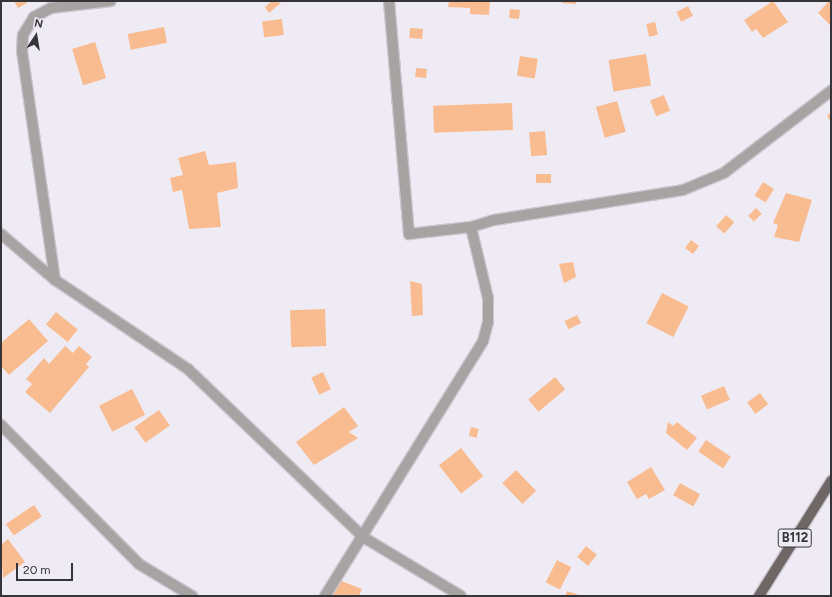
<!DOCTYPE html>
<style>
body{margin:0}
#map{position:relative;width:832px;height:597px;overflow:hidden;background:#efebf5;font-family:Figtree,sans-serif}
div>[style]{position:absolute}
.building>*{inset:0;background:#f9bc90;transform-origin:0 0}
.roads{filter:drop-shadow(1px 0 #cac6cf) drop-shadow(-1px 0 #cac6cf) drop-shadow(0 1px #cac6cf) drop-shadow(0 -1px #cac6cf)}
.minor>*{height:10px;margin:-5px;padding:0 5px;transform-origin:5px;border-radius:5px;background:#a8a3a3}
.primary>*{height:10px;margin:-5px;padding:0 5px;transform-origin:5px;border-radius:5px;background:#6f6666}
span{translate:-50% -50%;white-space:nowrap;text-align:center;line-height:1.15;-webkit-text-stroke:3px #efebf5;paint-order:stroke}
.shield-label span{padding:1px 3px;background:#efebf5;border:1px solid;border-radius:3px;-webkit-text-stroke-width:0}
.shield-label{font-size:13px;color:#353438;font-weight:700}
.frame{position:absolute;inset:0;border:2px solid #353438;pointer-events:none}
.north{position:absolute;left:16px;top:16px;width:40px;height:40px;-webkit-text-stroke:3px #efebf5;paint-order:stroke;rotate:12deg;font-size:11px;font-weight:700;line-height:16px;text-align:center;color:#353438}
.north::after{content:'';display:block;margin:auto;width:14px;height:18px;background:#353438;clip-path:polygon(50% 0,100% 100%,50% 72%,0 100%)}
.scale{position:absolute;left:16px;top:563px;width:57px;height:18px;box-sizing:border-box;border:2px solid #353438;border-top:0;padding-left:5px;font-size:12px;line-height:14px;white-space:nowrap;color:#353438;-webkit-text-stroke:3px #efebf5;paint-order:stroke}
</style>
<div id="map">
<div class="building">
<div style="clip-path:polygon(14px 1px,25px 1px,27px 3px,18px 8px)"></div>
<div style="clip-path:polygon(272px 1px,281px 3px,269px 13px,265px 7px)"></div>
<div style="clip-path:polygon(449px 1px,490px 1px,489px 15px,470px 14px,470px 8px,448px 7px)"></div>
<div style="clip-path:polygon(562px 1px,576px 1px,576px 4px,562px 3px)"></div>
<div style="clip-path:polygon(773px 1px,788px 22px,763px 38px,756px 29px,752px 32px,744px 20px)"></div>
<div style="clip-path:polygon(829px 1px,831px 1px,831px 26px,818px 13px)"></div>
<div style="left:688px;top:6px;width:11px;height:13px;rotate:63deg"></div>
<div style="left:510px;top:9px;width:10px;height:9px;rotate:6deg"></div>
<div style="left:282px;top:19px;width:16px;height:20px;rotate:83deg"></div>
<div style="left:655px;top:22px;width:13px;height:9px;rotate:77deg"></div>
<div style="left:164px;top:27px;width:16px;height:37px;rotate:79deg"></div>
<div style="left:410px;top:28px;width:13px;height:10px;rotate:4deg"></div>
<div style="left:95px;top:42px;width:38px;height:24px;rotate:73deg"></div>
<div style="left:646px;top:54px;width:32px;height:38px;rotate:81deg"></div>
<div style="left:520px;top:56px;width:18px;height:20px;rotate:9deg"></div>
<div style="left:416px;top:68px;width:11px;height:9px;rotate:5deg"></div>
<div style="left:664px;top:95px;width:17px;height:15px;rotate:69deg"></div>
<div style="left:617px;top:101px;width:32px;height:22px;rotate:74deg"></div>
<div style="left:512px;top:103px;width:27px;height:79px;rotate:88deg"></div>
<div style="clip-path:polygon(831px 113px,831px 123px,827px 115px)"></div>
<div style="left:545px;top:131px;width:24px;height:16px;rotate:85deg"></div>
<div style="clip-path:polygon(205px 151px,209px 165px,236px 162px,238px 188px,217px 193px,221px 227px,189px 229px,182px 190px,173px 192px,170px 178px,183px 175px,178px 158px)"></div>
<div style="left:551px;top:174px;width:9px;height:15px;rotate:90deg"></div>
<div style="left:763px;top:182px;width:13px;height:16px;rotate:32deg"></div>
<div style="clip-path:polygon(786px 193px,812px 200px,799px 242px,774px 237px,778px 225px,773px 223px)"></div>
<div style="left:756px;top:208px;width:8px;height:11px;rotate:45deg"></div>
<div style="left:726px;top:215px;width:11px;height:15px;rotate:41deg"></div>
<div style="left:691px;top:240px;width:10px;height:10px;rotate:37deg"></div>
<div style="clip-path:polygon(573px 262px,576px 277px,564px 283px,559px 264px)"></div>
<div style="clip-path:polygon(410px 281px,422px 284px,423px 315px,412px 316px)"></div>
<div style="left:662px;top:293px;width:30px;height:34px;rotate:27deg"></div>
<div style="left:325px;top:309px;width:37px;height:35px;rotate:88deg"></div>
<div style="left:56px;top:312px;width:28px;height:16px;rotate:39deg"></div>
<div style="left:577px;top:315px;width:9px;height:14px;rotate:63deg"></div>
<div style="clip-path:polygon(29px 319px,48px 341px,9px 375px,1px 366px,1px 343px)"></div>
<div style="clip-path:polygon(65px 346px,73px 353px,79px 346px,92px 357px,86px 364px,89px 367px,50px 413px,25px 392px,32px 384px,26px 379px,44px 358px,49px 364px)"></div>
<div style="left:323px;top:372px;width:19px;height:13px;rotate:65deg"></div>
<div style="left:555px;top:377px;width:16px;height:35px;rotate:50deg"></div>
<div style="left:724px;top:386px;width:15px;height:25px;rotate:67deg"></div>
<div style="left:132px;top:389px;width:29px;height:37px;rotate:63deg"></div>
<div style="left:760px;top:393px;width:14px;height:16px;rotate:54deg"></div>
<div style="clip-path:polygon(344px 407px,358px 426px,349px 432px,358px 438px,314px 465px,296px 442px)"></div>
<div style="left:159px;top:410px;width:19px;height:30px;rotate:55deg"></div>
<div style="clip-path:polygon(668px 422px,673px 426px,677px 422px,697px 438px,687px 450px,666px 433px)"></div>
<div style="left:471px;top:427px;width:8px;height:9px;rotate:14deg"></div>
<div style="left:706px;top:440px;width:30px;height:14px;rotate:34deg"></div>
<div style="left:461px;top:448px;width:36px;height:28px;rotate:52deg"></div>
<div style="clip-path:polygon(651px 467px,665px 490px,649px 499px,646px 494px,637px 499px,627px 482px)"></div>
<div style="left:516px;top:470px;width:29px;height:19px;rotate:46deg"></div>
<div style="left:680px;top:483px;width:23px;height:14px;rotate:29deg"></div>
<div style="left:34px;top:505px;width:14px;height:34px;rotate:56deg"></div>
<div style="clip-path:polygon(8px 539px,25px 562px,3px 578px,1px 545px)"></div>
<div style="left:586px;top:546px;width:14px;height:14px;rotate:39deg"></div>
<div style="left:557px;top:560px;width:16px;height:25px;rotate:27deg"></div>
<div style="clip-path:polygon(339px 580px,362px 589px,359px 596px,333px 596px)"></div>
<div style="clip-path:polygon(567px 591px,582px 596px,565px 596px)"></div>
</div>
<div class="roads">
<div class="minor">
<div style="left:389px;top:1px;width:234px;rotate:85.1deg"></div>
<div style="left:409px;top:234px;width:62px;rotate:-6.4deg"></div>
<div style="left:471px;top:227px;width:24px;rotate:-17deg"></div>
<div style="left:494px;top:220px;width:191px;rotate:-9deg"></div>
<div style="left:683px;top:190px;width:44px;rotate:-22.5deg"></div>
<div style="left:724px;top:173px;width:135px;rotate:-37.5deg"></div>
<div style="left:1px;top:234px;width:71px;rotate:40.4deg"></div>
<div style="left:55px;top:280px;width:160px;rotate:33.8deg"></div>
<div style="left:188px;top:369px;width:243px;rotate:43.8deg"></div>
<div style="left:363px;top:537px;width:114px;rotate:31deg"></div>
<div style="left:55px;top:280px;width:230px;rotate:-98.2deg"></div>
<div style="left:22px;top:52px;width:17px;rotate:-87deg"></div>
<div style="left:23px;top:35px;width:21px;rotate:-59deg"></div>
<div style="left:34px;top:17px;width:19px;rotate:-28deg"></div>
<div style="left:51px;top:8px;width:60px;rotate:-6.7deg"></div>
<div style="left:1px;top:425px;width:196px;rotate:45.2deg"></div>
<div style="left:139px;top:564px;width:62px;rotate:31.1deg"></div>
<div style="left:325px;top:596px;width:300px;rotate:-58.2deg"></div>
<div style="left:483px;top:341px;width:20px;rotate:-75deg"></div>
<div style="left:488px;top:322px;width:24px;rotate:-90deg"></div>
<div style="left:488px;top:298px;width:73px;rotate:-103.5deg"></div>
</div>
<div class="primary">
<div style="left:759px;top:596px;width:136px;rotate:-57.9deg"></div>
</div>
</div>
<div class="shield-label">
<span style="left:795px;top:538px">B112</span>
</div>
<div class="frame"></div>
<div class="north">N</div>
<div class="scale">20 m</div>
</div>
